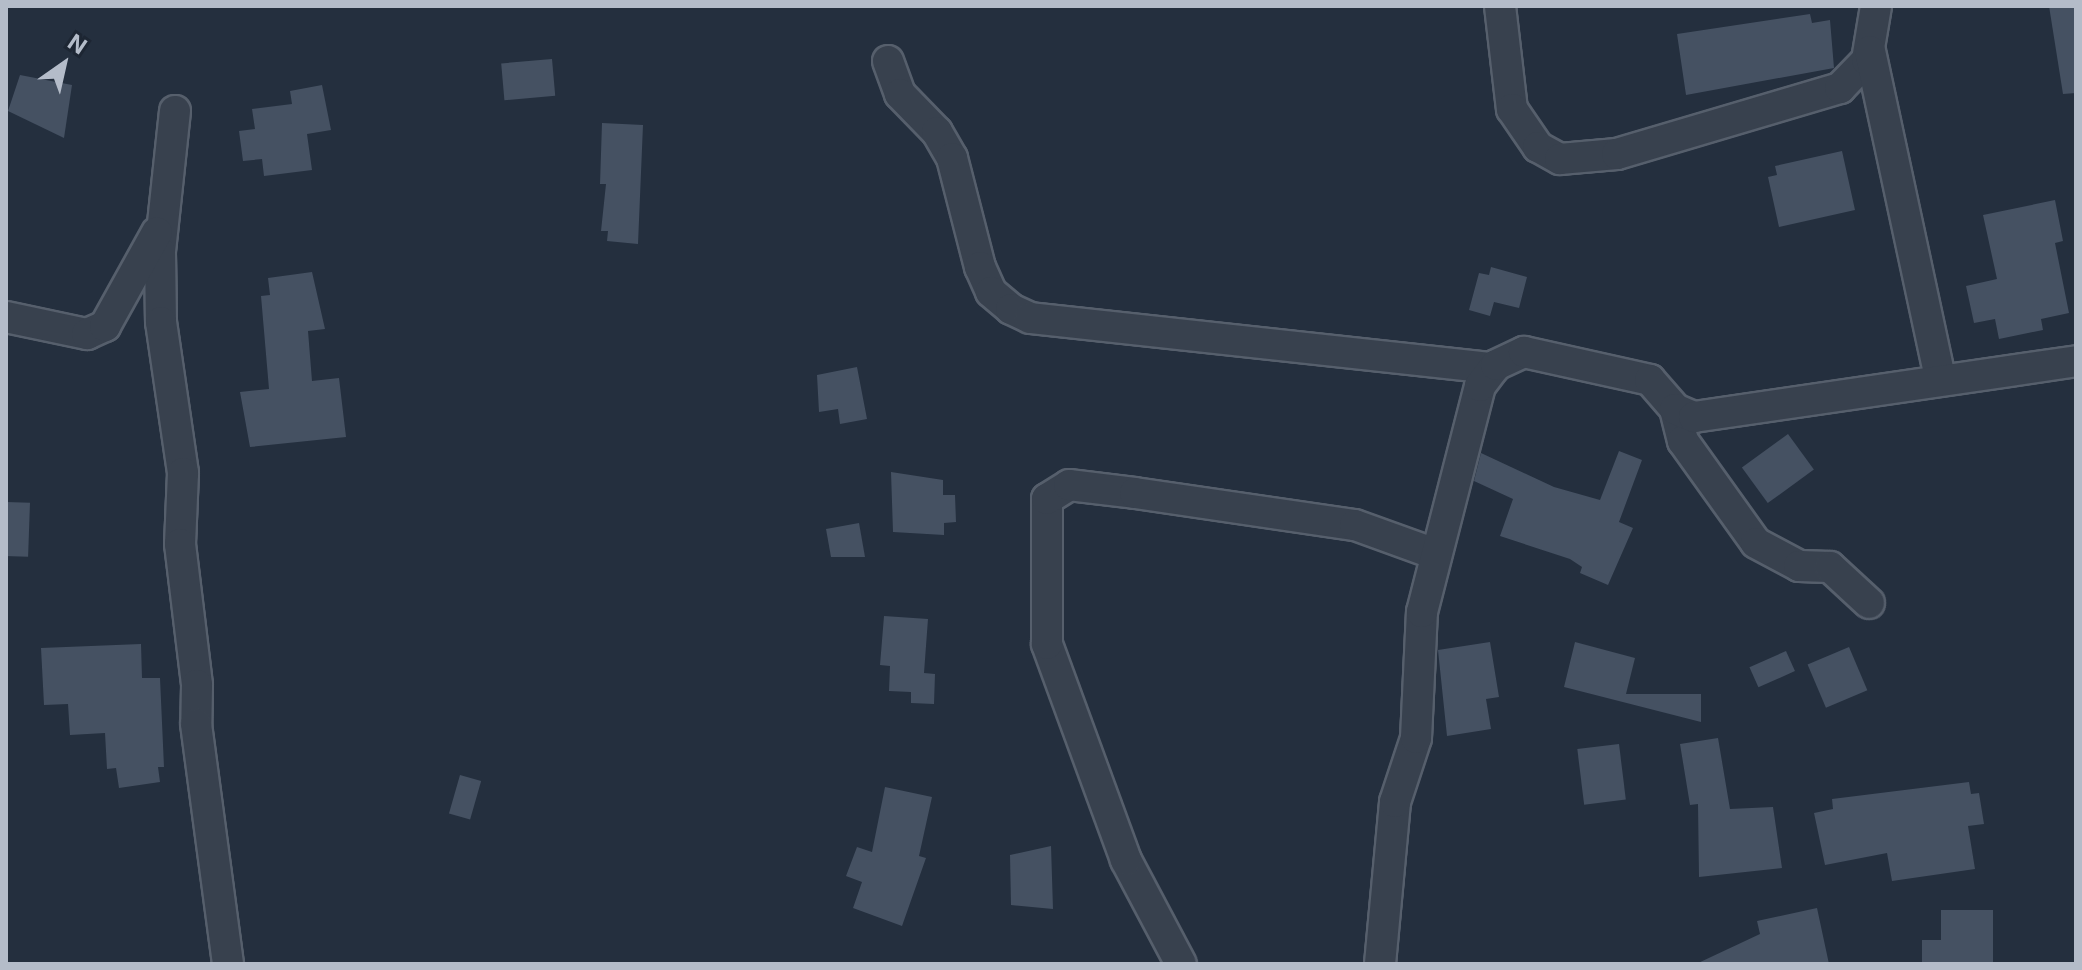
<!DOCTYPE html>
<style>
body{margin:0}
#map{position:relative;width:2082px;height:970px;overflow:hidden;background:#242f3e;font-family:Inter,sans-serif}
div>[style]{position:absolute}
.building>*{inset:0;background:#455162;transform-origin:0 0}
.roads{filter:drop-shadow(2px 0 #565f6c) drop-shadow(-2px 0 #565f6c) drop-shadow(0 2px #565f6c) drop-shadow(0 -2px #565f6c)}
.minor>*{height:30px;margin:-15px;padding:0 15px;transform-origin:15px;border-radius:15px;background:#38414e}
span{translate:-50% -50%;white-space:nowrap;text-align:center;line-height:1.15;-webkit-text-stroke:8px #1d2633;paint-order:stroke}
.frame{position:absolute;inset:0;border:8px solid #b4bcc9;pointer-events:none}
.north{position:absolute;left:24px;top:24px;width:80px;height:80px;-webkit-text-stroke:6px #1d2633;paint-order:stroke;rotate:34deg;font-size:22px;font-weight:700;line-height:32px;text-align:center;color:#b4bcc9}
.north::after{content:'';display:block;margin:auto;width:28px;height:36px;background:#b4bcc9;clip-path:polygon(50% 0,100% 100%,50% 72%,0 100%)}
</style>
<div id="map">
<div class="building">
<div style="clip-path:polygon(2049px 6px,2073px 6px,2076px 12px,2076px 93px,2063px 94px)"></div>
<div style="clip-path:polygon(1810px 14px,1812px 23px,1830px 20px,1834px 68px,1686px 95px,1677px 34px)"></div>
<div style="left:552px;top:59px;width:37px;height:51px;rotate:85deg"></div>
<div style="clip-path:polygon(20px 75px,72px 85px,64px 138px,8px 111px)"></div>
<div style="clip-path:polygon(322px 85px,331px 130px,307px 134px,312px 170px,264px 176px,262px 159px,243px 161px,239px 131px,255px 129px,252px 109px,292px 104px,290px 91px)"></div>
<div style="clip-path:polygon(602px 123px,643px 125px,638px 244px,607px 241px,608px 231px,601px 231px,606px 184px,600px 184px)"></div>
<div style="clip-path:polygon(1842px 151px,1855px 210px,1779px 227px,1768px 177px,1777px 175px,1775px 166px)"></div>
<div style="clip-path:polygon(2055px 200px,2063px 241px,2055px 243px,2069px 313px,2041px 319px,2043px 330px,1999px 339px,1995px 319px,1974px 323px,1966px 286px,1997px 279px,1983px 215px)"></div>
<div style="clip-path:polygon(1491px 267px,1527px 277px,1519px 308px,1494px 302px,1490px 316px,1469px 310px,1479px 273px,1489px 275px)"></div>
<div style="clip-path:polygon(312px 272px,325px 329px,308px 331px,312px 381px,339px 378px,346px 437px,250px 447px,240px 392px,269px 389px,261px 296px,270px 295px,268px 278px)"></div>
<div style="clip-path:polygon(857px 367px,867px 419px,840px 424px,838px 409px,819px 412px,817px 375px)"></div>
<div style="left:1788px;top:434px;width:44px;height:57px;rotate:54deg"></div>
<div style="clip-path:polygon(1619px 451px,1642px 460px,1619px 522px,1633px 528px,1608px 585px,1580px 573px,1582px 567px,1570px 559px,1500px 536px,1513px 499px,1474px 481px,1481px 453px,1554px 487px,1600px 500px)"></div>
<div style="clip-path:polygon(891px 472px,943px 480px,943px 495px,955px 495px,956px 522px,944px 523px,944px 535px,893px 532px)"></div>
<div style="left:6px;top:502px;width:24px;height:54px;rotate:2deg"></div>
<div style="clip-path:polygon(859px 523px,865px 557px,831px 557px,826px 529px)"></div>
<div style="clip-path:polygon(884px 616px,928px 619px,924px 673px,935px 674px,934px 704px,911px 703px,911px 692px,889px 691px,890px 666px,880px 665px)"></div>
<div style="clip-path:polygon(1490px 642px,1499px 697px,1486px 699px,1491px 729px,1447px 736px,1438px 650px)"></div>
<div style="clip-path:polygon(1575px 642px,1635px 658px,1626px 694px,1701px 694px,1701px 722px,1564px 687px)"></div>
<div style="clip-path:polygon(141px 644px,142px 678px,160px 678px,164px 767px,158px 767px,160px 782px,119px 788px,116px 768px,107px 769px,105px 733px,70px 735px,68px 704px,44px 705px,41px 648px)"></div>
<div style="left:1849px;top:647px;width:47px;height:45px;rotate:67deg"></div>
<div style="left:1786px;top:651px;width:22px;height:40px;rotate:66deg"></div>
<div style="clip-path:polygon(1718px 738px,1730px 809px,1773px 807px,1782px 868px,1699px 877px,1698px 804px,1690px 805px,1680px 744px)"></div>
<div style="left:1619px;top:744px;width:56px;height:42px;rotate:83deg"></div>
<div style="left:460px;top:775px;width:22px;height:40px;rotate:16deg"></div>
<div style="clip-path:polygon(1969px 782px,1971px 794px,1979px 793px,1984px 824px,1968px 826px,1975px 869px,1892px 881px,1887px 853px,1825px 865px,1814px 813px,1833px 809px,1832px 799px)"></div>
<div style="clip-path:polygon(885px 787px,932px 797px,919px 856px,926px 858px,902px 926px,853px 908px,862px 882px,846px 876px,857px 847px,872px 852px)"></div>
<div style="clip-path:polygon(1051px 846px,1053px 909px,1011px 905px,1010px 855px)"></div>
<div style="clip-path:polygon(1817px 908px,1829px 964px,1696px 964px,1760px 934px,1757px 921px)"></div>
<div style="clip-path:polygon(1941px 910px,1993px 910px,1993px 964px,1922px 964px,1922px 940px,1941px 940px)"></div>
</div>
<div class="roads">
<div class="minor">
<div style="left:1500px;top:6px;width:104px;rotate:83.4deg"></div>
<div style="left:1512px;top:109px;width:46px;rotate:55.6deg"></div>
<div style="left:1538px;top:147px;width:25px;rotate:29deg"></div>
<div style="left:1560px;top:159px;width:57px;rotate:-5deg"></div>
<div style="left:1617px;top:154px;width:233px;rotate:-16.5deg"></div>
<div style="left:1840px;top:88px;width:39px;rotate:-46deg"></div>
<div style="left:1867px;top:60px;width:55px;rotate:-80.5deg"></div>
<div style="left:1870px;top:51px;width:334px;rotate:77.9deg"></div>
<div style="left:888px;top:61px;width:35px;rotate:70deg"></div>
<div style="left:900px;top:94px;width:53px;rotate:45.8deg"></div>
<div style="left:937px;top:132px;width:30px;rotate:60deg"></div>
<div style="left:952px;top:158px;width:113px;rotate:75.6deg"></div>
<div style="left:980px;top:267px;width:27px;rotate:66deg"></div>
<div style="left:991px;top:292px;width:26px;rotate:40deg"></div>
<div style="left:1011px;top:309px;width:21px;rotate:25deg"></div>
<div style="left:1030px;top:318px;width:466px;rotate:6.2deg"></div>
<div style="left:175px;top:111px;width:142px;rotate:96.1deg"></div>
<div style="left:160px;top:252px;width:70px;rotate:89.2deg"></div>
<div style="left:161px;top:322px;width:153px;rotate:81.7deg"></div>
<div style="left:183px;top:473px;width:71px;rotate:92.4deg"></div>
<div style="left:180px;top:544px;width:142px;rotate:83.1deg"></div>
<div style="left:197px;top:685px;width:39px;rotate:91deg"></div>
<div style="left:196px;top:724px;width:242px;rotate:82.4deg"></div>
<div style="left:6px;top:317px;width:83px;rotate:11.9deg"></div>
<div style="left:87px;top:334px;width:20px;rotate:-24deg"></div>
<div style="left:105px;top:326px;width:107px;rotate:-61deg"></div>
<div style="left:1675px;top:409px;width:33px;rotate:76deg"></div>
<div style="left:1683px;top:441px;width:125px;rotate:54.4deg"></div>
<div style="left:1756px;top:543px;width:49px;rotate:28.1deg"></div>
<div style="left:1799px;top:566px;width:31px;rotate:2deg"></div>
<div style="left:1830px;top:567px;width:53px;rotate:42.7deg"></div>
<div style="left:1181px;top:964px;width:118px;rotate:-117.9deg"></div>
<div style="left:1126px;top:860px;width:230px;rotate:-110.1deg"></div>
<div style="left:1047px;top:644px;width:145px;rotate:-90deg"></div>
<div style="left:1047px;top:499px;width:26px;rotate:-32deg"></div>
<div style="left:1069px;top:485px;width:66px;rotate:6.9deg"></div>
<div style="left:1135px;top:493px;width:222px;rotate:8.3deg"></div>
<div style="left:1355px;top:525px;width:85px;rotate:19.9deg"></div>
<div style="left:1380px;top:964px;width:163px;rotate:-84.7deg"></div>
<div style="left:1395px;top:802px;width:67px;rotate:-71.8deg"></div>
<div style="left:1416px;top:738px;width:126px;rotate:-87.3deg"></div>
<div style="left:1422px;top:612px;width:233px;rotate:-75.6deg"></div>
<div style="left:1480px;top:386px;width:26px;rotate:-53deg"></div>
<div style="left:1496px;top:365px;width:31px;rotate:-25deg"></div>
<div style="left:1524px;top:352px;width:129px;rotate:12.5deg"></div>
<div style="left:1650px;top:380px;width:38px;rotate:49deg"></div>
<div style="left:1675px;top:409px;width:21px;rotate:23deg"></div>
<div style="left:1694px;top:417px;width:386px;rotate:-8.3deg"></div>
</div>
</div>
<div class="frame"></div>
<div class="north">N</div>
</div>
